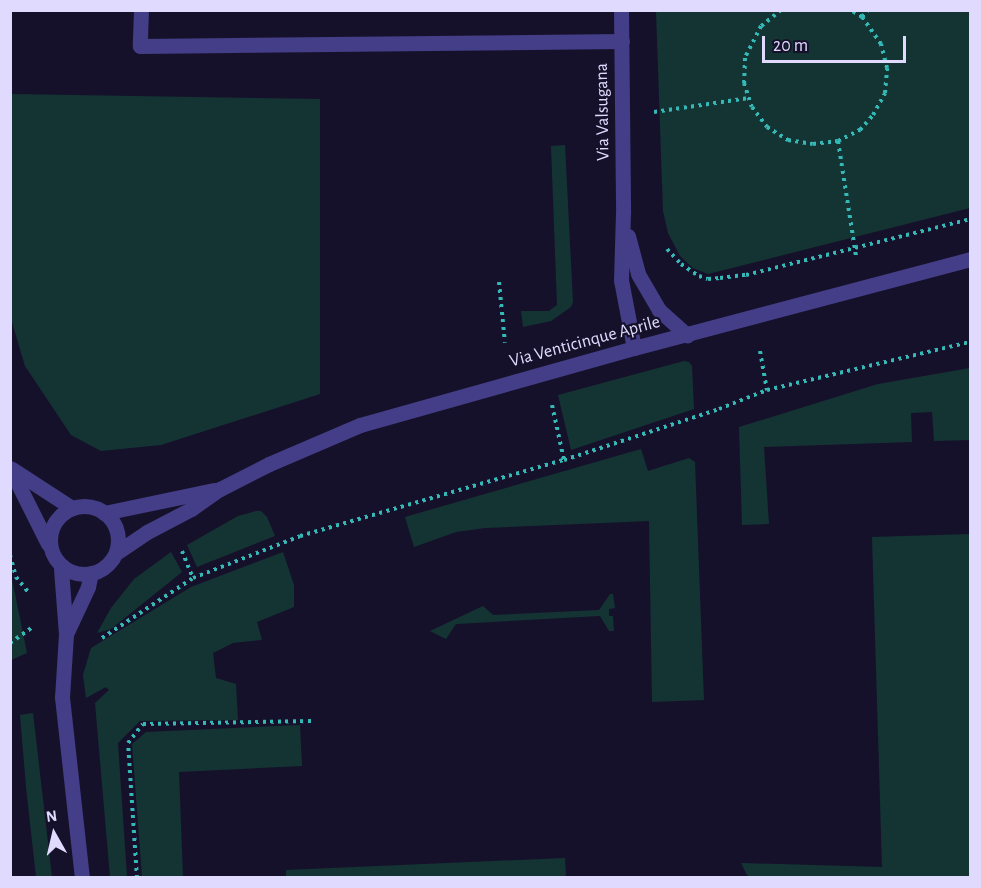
<!DOCTYPE html>
<style>
body{margin:0}
#map{position:relative;width:981px;height:888px;overflow:hidden;background:#16112a;font-family:"Alegreya Sans",sans-serif}
div>[style]{position:absolute}
.green>*{inset:0;background:#143434}
.path>*{height:4px;margin-top:-2px;transform-origin:0;background:repeating-linear-gradient(90deg,#34b9b6 0 3px,transparent 0 7.5px)}
.minor>*{height:15px;margin:-7.5px;padding:0 7.5px;transform-origin:7.5px;border-radius:7.5px;background:#433e87}
.minor>.ring{margin:-7.5px;padding:0;box-sizing:content-box;background:none;border:15px solid #433e87;border-radius:50%}
span{translate:-50% -50%;white-space:nowrap;text-align:center;line-height:1.15;-webkit-text-stroke:4.5px #16112a;paint-order:stroke}
.street-label{font-size:18px;color:#e0dbfe}
.frame{position:absolute;inset:0;border:12px solid #e0dbfe;pointer-events:none}
.north{position:absolute;left:24px;top:804px;width:60px;height:60px;-webkit-text-stroke:4px #16112a;paint-order:stroke;rotate:352deg;font-size:16px;font-weight:700;line-height:24px;text-align:center;color:#e0dbfe}
.north::after{content:'';display:block;margin:auto;width:21px;height:27px;background:#e0dbfe;clip-path:polygon(50% 0,100% 100%,50% 72%,0 100%)}
.scale{position:absolute;left:762px;top:36px;width:144px;height:27px;box-sizing:border-box;border:3px solid #e0dbfe;border-top:0;padding-left:8px;font-size:18px;line-height:21px;white-space:nowrap;color:#e0dbfe;-webkit-text-stroke:4px #16112a;paint-order:stroke}
</style>
<div id="map">
<div class="green">
<div style="clip-path:polygon(656px 11px,970px 11px,970px 208px,708px 274px,693px 268px,680px 256px,668px 233px,663px 211px)"></div>
<div style="clip-path:polygon(11px 94px,320px 99px,320px 394px,161px 445px,101px 451px,71px 435px,25px 366px,11px 319px)"></div>
<div style="clip-path:polygon(565px 145px,573px 302px,571px 307px,551px 321px,523px 327px,521px 311px,549px 311px,557px 305px,551px 146px)"></div>
<div style="clip-path:polygon(684px 361px,689px 362px,692px 366px,694px 409px,571px 450px,558px 395px)"></div>
<div style="clip-path:polygon(970px 368px,970px 440px,934px 441px,932px 412px,911px 413px,912px 442px,764px 447px,769px 524px,742px 525px,739px 427px,878px 384px)"></div>
<div style="clip-path:polygon(641px 449px,648px 471px,689px 458px,695px 462px,704px 700px,652px 702px,649px 521px,485px 528px,456px 532px,414px 547px,405px 517px)"></div>
<div style="clip-path:polygon(256px 511px,261px 511px,267px 517px,275px 536px,197px 567px,187px 545px,238px 516px)"></div>
<div style="clip-path:polygon(970px 534px,970px 877px,752px 878px,747px 875px,741px 863px,882px 867px,872px 537px)"></div>
<div style="clip-path:polygon(171px 552px,182px 572px,111px 629px,97px 633px,111px 608px,134px 579px)"></div>
<div style="clip-path:polygon(283px 552px,294px 585px,294px 607px,257px 622px,262px 640px,233px 643px,213px 653px,216px 678px,236px 684px,238px 720px,140px 721px,118px 743px,127px 877px,110px 877px,95px 703px,109px 690px,106px 687px,86px 698px,83px 675px,91px 648px,191px 587px)"></div>
<div style="clip-path:polygon(11px 574px,27px 653px,11px 660px,10px 660px)"></div>
<div style="clip-path:polygon(610px 594px,613px 594px,615px 608px,609px 609px,609px 616px,613px 616px,614px 631px,609px 631px,600px 616px,456px 624px,446px 639px,430px 631px,483px 606px,493px 615px,599px 610px)"></div>
<div style="clip-path:polygon(33px 713px,52px 877px,36px 877px,26px 787px,20px 715px)"></div>
<div style="clip-path:polygon(300px 725px,302px 766px,179px 772px,183px 877px,142px 877px,132px 744px,146px 732px)"></div>
<div style="clip-path:polygon(565px 858px,566px 877px,286px 877px,286px 870px)"></div>
</div>
<div class="path">
<div style="left:781px;top:10px;width:26px;rotate:141deg"></div>
<div style="left:761px;top:26px;width:36px;rotate:117deg"></div>
<div style="left:745px;top:58px;width:25px;rotate:92deg"></div>
<div style="left:744px;top:83px;width:25px;rotate:72deg"></div>
<div style="left:752px;top:107px;width:25px;rotate:53deg"></div>
<div style="left:767px;top:127px;width:25px;rotate:32deg"></div>
<div style="left:788px;top:140px;width:25px;rotate:9deg"></div>
<div style="left:813px;top:144px;width:25px;rotate:-7deg"></div>
<div style="left:838px;top:141px;width:25px;rotate:-27deg"></div>
<div style="left:860px;top:130px;width:20px;rotate:-49deg"></div>
<div style="left:873px;top:115px;width:25px;rotate:-61deg"></div>
<div style="left:885px;top:93px;width:25px;rotate:-85deg"></div>
<div style="left:887px;top:68px;width:25px;rotate:-104deg"></div>
<div style="left:881px;top:44px;width:33px;rotate:-125deg"></div>
<div style="left:862px;top:17px;width:13px;rotate:-148deg"></div>
<div style="left:862px;top:17px;width:9px;rotate:-49deg"></div>
<div style="left:654px;top:112px;width:96px;rotate:-8.4deg"></div>
<div style="left:838px;top:141px;width:116px;rotate:81.1deg"></div>
<div style="left:667px;top:249px;width:21px;rotate:47deg"></div>
<div style="left:681px;top:264px;width:22px;rotate:34deg"></div>
<div style="left:699px;top:276px;width:9px;rotate:18deg"></div>
<div style="left:708px;top:279px;width:12px;rotate:-5deg"></div>
<div style="left:720px;top:278px;width:26px;rotate:-7deg"></div>
<div style="left:746px;top:275px;width:231px;rotate:-14deg"></div>
<div style="left:499px;top:282px;width:61px;rotate:84.4deg"></div>
<div style="left:760px;top:351px;width:40px;rotate:80deg"></div>
<div style="left:552px;top:405px;width:56px;rotate:77.7deg"></div>
<div style="left:182px;top:551px;width:29px;rotate:68deg"></div>
<div style="left:10px;top:555px;width:23px;rotate:75deg"></div>
<div style="left:16px;top:577px;width:19px;rotate:51deg"></div>
<div style="left:102px;top:638px;width:109px;rotate:-33.4deg"></div>
<div style="left:193px;top:578px;width:115px;rotate:-21.4deg"></div>
<div style="left:300px;top:536px;width:275px;rotate:-16.1deg"></div>
<div style="left:564px;top:460px;width:163px;rotate:-18.2deg"></div>
<div style="left:719px;top:409px;width:52px;rotate:-21.6deg"></div>
<div style="left:767px;top:390px;width:209px;rotate:-13.3deg"></div>
<div style="left:10px;top:643px;width:28px;rotate:-35deg"></div>
<div style="left:137px;top:878px;width:135px;rotate:-93.8deg"></div>
<div style="left:128px;top:743px;width:24px;rotate:-52deg"></div>
<div style="left:143px;top:724px;width:169px;rotate:-1deg"></div>
</div>
<div class="minor">
<div style="left:141px;top:10px;width:36px;rotate:92deg"></div>
<div style="left:140px;top:46px;width:482px;rotate:-0.6deg"></div>
<div style="left:621px;top:10px;width:203px;rotate:89.4deg"></div>
<div style="left:623px;top:213px;width:67px;rotate:91.7deg"></div>
<div style="left:621px;top:280px;width:69px;rotate:79.2deg"></div>
<div style="left:628px;top:236px;width:39px;rotate:75deg"></div>
<div style="left:638px;top:274px;width:42px;rotate:59.7deg"></div>
<div style="left:659px;top:310px;width:38px;rotate:42deg"></div>
<div style="left:10px;top:468px;width:85px;rotate:63.4deg"></div>
<div style="left:12px;top:469px;width:72px;rotate:33deg"></div>
<div class="ring" style="left:50px;top:506px;width:53px;height:53px"></div>
<div style="left:104px;top:513px;width:112px;rotate:-11.8deg"></div>
<div style="left:116px;top:553px;width:37px;rotate:-34deg"></div>
<div style="left:147px;top:532px;width:50px;rotate:-27.6deg"></div>
<div style="left:191px;top:509px;width:35px;rotate:-35deg"></div>
<div style="left:220px;top:489px;width:55px;rotate:-27deg"></div>
<div style="left:269px;top:464px;width:99px;rotate:-23.2deg"></div>
<div style="left:360px;top:425px;width:285px;rotate:-15.7deg"></div>
<div style="left:634px;top:348px;width:348px;rotate:-14.8deg"></div>
<div style="left:61px;top:569px;width:65px;rotate:85.6deg"></div>
<div style="left:66px;top:634px;width:63px;rotate:93.6deg"></div>
<div style="left:62px;top:697px;width:182px;rotate:83.7deg"></div>
<div style="left:66px;top:634px;width:52px;rotate:-64.9deg"></div>
<div style="left:88px;top:587px;width:14px;rotate:-78deg"></div>
</div>
<div class="street-label">
<span style="left:603px;top:112px;rotate:-91deg">Via Valsugana</span>
<span style="left:585px;top:342px;rotate:-15deg">Via Venticinque Aprile</span>
</div>
<div class="frame"></div>
<div class="north">N</div>
<div class="scale">20 m</div>
</div>
